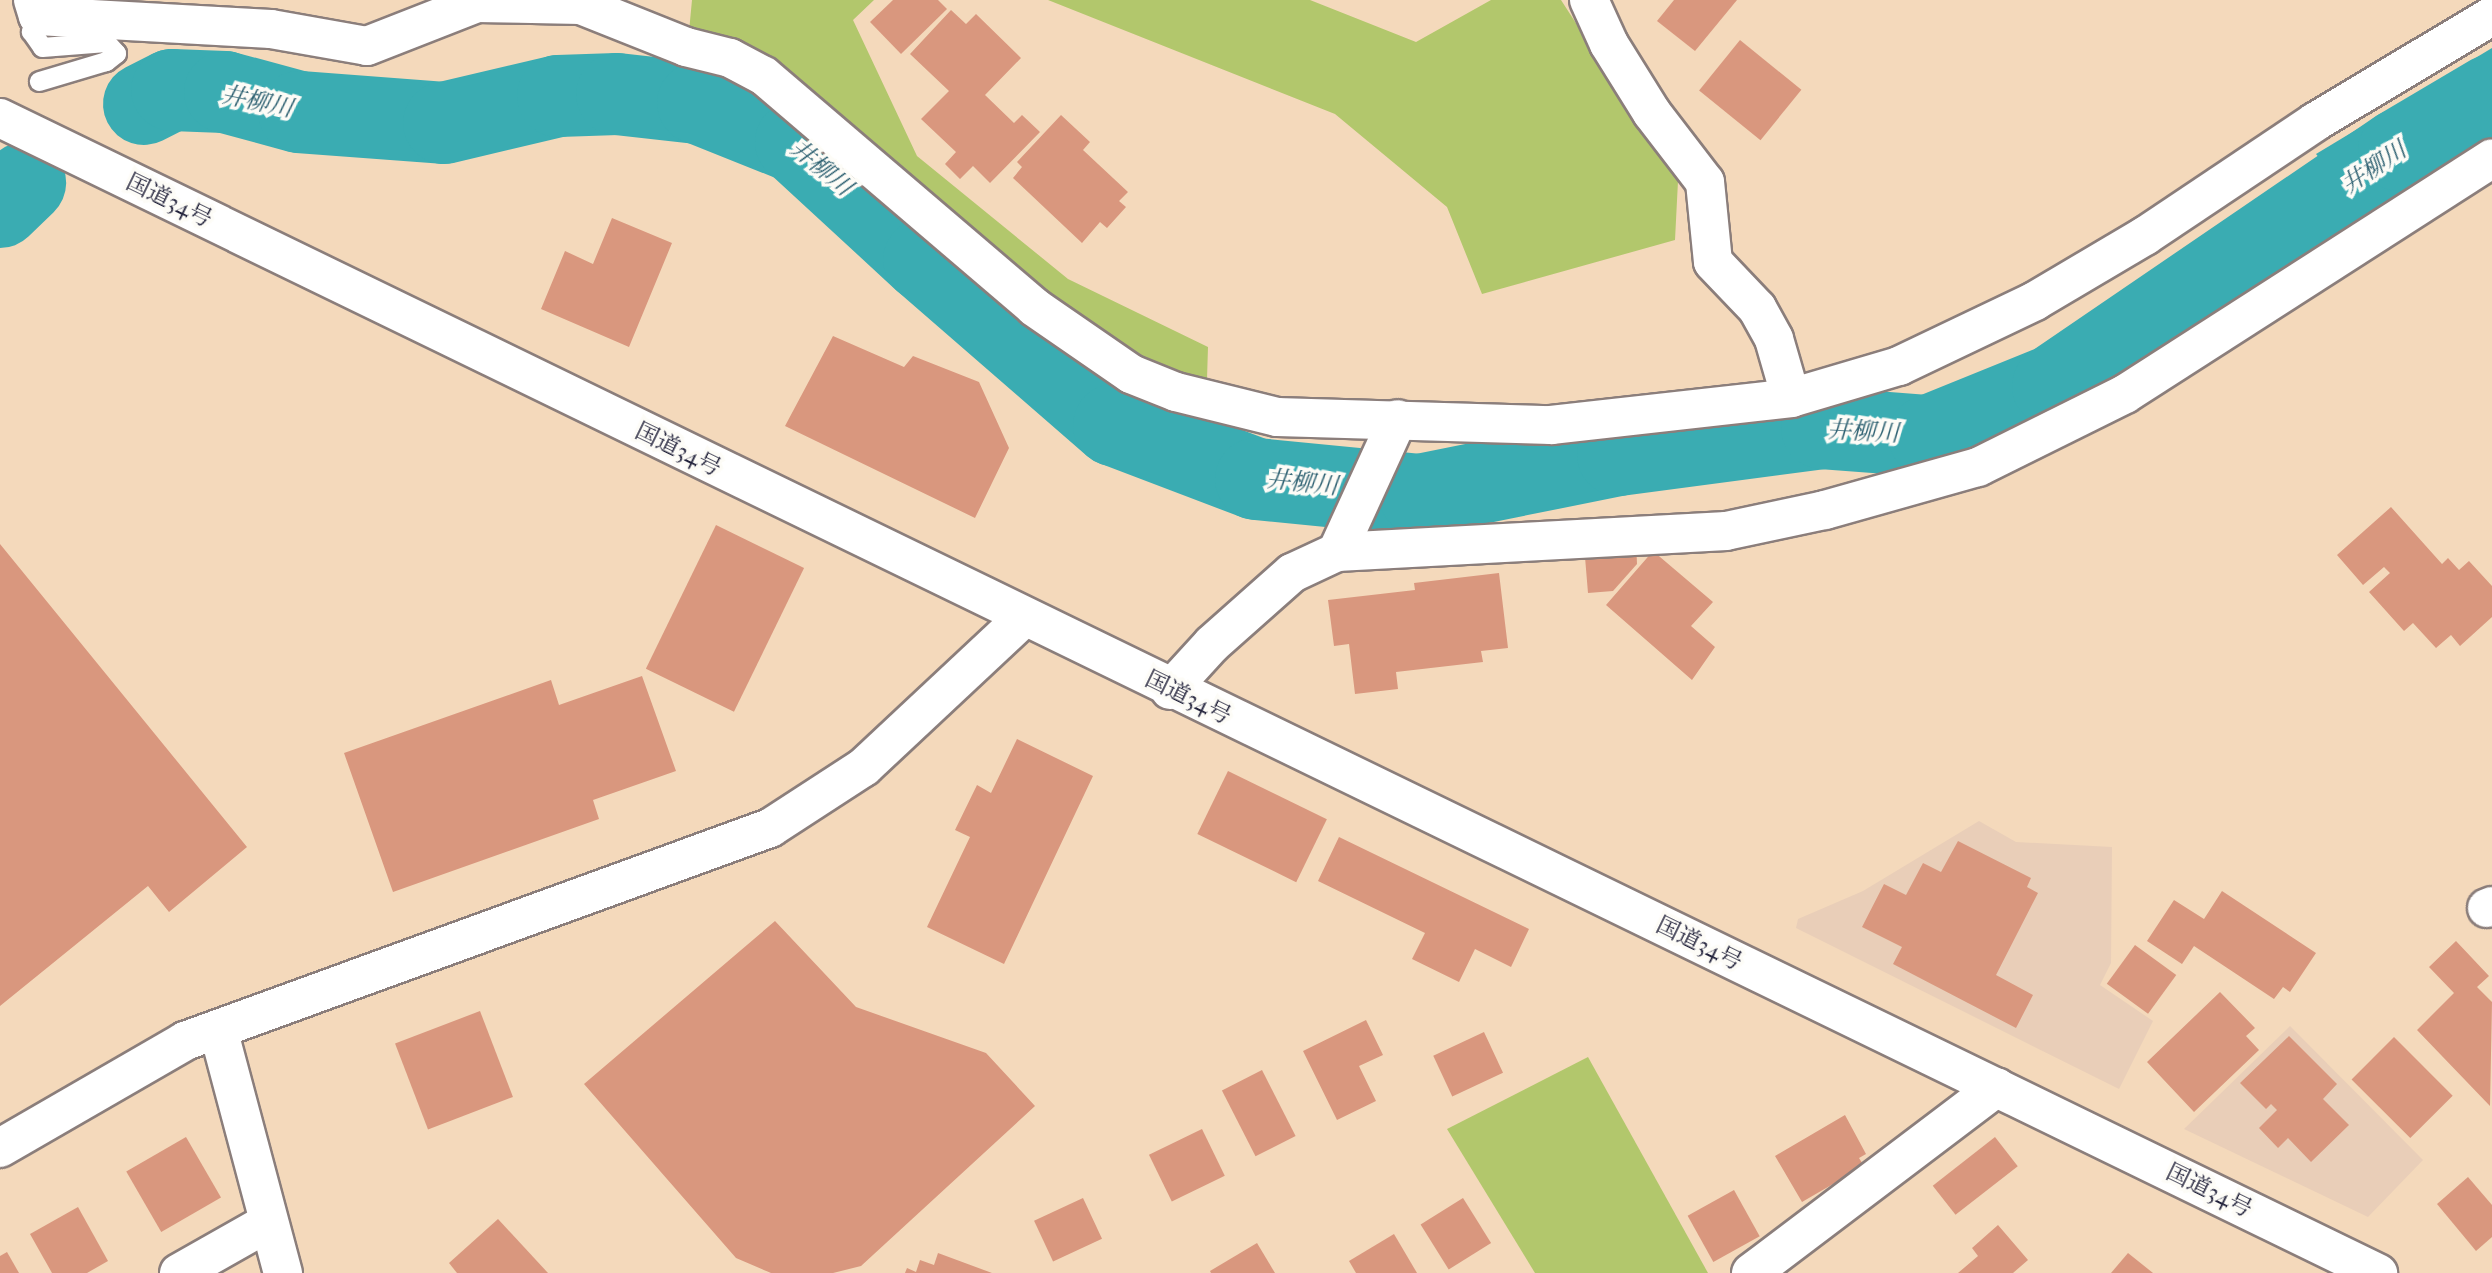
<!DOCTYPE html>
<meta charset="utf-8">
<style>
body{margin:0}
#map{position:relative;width:2492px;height:1273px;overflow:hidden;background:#f4d9bb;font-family:"IM FELL French Canon","Noto Serif JP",serif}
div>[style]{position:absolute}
.built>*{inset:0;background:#e9ceb8}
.green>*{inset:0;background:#b2c76c}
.water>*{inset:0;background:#3aacb2}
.river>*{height:82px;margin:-41px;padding:0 41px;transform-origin:41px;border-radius:41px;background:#3aacb2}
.building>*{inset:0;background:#d9977e;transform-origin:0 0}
.roads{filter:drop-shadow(2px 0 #8b7e7b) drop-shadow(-2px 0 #8b7e7b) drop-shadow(0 2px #8b7e7b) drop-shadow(0 -2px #8b7e7b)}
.lane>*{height:19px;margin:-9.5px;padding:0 9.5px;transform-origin:9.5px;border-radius:9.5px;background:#fff}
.street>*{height:38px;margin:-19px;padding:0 19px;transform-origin:19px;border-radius:19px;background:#fff}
.highway>*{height:38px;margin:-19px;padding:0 19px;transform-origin:19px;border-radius:19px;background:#fff}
span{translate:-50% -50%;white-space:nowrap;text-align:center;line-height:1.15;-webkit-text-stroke:7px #fdfcf7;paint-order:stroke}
.street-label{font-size:23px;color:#22223b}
.water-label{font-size:24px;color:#2d6071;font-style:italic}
</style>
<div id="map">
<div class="built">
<div style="clip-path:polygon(1979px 821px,2016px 842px,2112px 847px,2111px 963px,2100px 985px,2153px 1021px,2119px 1089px,1796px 928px,1798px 919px,1863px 891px)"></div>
<div style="clip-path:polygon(2290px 1026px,2423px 1160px,2368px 1217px,2184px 1129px)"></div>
</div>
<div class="green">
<div style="clip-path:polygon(692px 0,874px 0,853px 20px,917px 156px,1068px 279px,1208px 347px,1206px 411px,1130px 400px,817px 137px,686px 63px)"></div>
<div style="clip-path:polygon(1048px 0,1310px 0,1416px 42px,1491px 0,1561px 0,1678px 181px,1675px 240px,1482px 294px,1447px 207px,1335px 114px)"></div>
<div style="clip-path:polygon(1588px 1057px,1708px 1273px,1535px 1273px,1447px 1129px)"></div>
</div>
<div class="water">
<div style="clip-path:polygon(2492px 48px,2492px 132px,2361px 210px,2316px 154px)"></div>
</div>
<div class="river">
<div style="left:144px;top:104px;width:31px;rotate:-27deg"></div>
<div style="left:172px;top:90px;width:53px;rotate:2.2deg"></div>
<div style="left:225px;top:92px;width:77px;rotate:15.1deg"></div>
<div style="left:299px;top:112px;width:145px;rotate:4.3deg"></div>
<div style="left:444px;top:123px;width:117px;rotate:-13.3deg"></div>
<div style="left:558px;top:96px;width:59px;rotate:-1.9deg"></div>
<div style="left:617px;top:94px;width:81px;rotate:6.3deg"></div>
<div style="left:698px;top:103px;width:105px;rotate:21.7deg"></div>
<div style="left:796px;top:142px;width:174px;rotate:42.7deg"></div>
<div style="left:924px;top:260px;width:252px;rotate:41deg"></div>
<div style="left:1114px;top:425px;width:152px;rotate:20.8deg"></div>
<div style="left:1256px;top:479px;width:165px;rotate:5.6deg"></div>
<div style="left:1420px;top:495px;width:202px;rotate:-11.4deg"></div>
<div style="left:1618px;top:455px;width:206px;rotate:-7.5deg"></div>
<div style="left:1822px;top:428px;width:107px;rotate:4.3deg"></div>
<div style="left:1929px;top:436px;width:134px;rotate:-22deg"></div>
<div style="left:2053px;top:386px;width:419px;rotate:-34.3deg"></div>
<div style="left:2399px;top:150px;width:108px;rotate:-30.6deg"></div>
<div style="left:0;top:207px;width:35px;rotate:-44deg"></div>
</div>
<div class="building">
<div style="clip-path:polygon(893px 0,938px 0,947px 9px,901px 54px,870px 22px)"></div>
<div style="clip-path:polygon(1674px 0,1737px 0,1695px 51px,1657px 21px)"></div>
<div style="clip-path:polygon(951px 10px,966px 24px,976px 14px,1021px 58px,985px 95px,1014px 123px,1022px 115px,1040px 132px,990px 183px,973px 166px,960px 179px,945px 164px,956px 152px,921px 119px,949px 91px,910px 54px)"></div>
<div style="left:1740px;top:40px;width:79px;height:65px;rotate:39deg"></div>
<div style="clip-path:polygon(1061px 115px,1090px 142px,1083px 150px,1128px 192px,1119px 201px,1126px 207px,1107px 228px,1100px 222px,1082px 243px,1013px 178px,1022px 167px,1017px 162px)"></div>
<div style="clip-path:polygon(612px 218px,672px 243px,629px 347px,541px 309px,565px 251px,593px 264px)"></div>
<div style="clip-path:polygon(833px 336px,904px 367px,913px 356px,979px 382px,1009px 448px,975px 518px,785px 426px)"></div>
<div style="clip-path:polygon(2391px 507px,2442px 564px,2448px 558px,2459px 570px,2469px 561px,2492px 586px,2492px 617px,2460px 646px,2451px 635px,2436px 648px,2413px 623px,2404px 631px,2369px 592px,2390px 573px,2384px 567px,2363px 585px,2337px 555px)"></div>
<div style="left:716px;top:525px;width:98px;height:160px;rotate:26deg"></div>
<div style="clip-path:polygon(1636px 541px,1637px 564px,1613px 591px,1588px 593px,1584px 545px)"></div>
<div style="clip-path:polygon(0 544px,247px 847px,169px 912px,148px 886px,0 1006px)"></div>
<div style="clip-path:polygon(1653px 551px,1713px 602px,1691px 626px,1715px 647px,1692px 680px,1606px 605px)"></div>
<div style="clip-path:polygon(1499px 573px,1508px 648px,1481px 651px,1483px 662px,1396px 672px,1398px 689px,1355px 694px,1349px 644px,1334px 646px,1328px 600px,1415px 590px,1414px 583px)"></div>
<div style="clip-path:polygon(642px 676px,676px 771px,593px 800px,599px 819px,393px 892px,344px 753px,551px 680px,559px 705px)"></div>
<div style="clip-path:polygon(1017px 739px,1093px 776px,1004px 964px,927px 927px,970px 837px,955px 830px,977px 785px,991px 793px)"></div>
<div style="left:1228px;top:771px;width:110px;height:70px;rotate:26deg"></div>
<div style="clip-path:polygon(1339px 837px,1529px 929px,1511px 967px,1475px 949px,1459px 982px,1412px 959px,1425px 933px,1318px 881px)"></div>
<div style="clip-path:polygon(1958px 841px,2031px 878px,2027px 887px,2038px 893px,1996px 975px,2033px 995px,2016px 1028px,1893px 964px,1902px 947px,1862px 927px,1884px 884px,1906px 895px,1923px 863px,1941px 872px)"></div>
<div style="clip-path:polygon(2222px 891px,2316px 953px,2290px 992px,2283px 987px,2274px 999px,2194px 946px,2182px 964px,2147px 941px,2174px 900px,2204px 919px)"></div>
<div style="clip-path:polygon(775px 921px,856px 1007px,986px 1053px,1035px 1106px,861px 1266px,833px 1273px,771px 1273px,736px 1258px,584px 1084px)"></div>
<div style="clip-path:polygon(2456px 941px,2489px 976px,2477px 987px,2492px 1002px,2490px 1106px,2417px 1030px,2454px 993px,2429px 967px)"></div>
<div style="left:2135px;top:945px;width:51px;height:48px;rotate:36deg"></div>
<div style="clip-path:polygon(2220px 992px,2255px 1028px,2246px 1036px,2259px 1050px,2194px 1112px,2147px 1062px)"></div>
<div style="left:480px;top:1011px;width:92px;height:91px;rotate:69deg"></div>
<div style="clip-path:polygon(1366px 1020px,1383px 1055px,1359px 1066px,1376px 1101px,1337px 1120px,1303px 1051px)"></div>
<div style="left:1484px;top:1032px;width:45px;height:56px;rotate:65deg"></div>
<div style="clip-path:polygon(2289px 1036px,2337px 1084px,2323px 1099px,2349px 1125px,2311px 1162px,2288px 1138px,2278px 1148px,2259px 1128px,2277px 1110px,2271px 1104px,2266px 1109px,2240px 1083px)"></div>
<div style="left:2394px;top:1037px;width:83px;height:60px;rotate:45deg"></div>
<div style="left:1262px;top:1070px;width:74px;height:45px;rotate:63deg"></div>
<div style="clip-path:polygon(1845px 1115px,1866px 1154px,1859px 1158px,1864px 1166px,1802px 1202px,1775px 1156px)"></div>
<div style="left:1202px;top:1129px;width:52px;height:59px;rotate:64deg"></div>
<div style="left:186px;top:1137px;width:70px;height:69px;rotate:60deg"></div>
<div style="left:1995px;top:1137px;width:37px;height:79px;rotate:52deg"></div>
<div style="clip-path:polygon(2468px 1177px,2492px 1205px,2492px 1237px,2476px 1251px,2437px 1204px)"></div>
<div style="left:1734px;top:1190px;width:53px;height:53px;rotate:61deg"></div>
<div style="left:1083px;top:1198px;width:45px;height:54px;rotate:65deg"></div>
<div style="left:1463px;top:1198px;width:53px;height:50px;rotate:58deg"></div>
<div style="clip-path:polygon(78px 1207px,108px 1261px,87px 1273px,52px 1273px,30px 1234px)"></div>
<div style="clip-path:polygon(498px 1219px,548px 1273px,457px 1273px,449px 1263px)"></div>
<div style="clip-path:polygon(1998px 1225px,2028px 1260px,2013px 1273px,1958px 1273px,1978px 1256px,1972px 1248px)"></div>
<div style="clip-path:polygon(1394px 1234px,1417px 1273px,1356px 1273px,1349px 1261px)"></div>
<div style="clip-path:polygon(1257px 1243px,1275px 1273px,1211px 1273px,1210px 1271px)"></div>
<div style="clip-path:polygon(7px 1252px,19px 1273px,0 1273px,0 1256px)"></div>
<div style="clip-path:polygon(938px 1253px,992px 1273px,905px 1273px,907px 1268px,916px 1272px,920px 1260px,934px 1265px)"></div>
<div style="clip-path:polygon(2128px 1253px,2153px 1273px,2111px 1273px)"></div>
</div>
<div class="roads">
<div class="lane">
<div style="left:38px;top:16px;width:17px;rotate:115deg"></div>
<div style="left:31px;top:31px;width:19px;rotate:55deg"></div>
<div style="left:42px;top:47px;width:64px;rotate:-4.5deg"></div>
<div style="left:106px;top:42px;width:15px;rotate:48deg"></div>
<div style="left:116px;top:53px;width:13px;rotate:141deg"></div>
<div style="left:106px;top:61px;width:70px;rotate:163.4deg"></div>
</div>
<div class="street">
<div style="left:33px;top:0;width:17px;rotate:73deg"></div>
<div style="left:38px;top:16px;width:233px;rotate:3.2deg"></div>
<div style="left:271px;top:29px;width:97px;rotate:10deg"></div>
<div style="left:367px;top:46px;width:118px;rotate:-21.4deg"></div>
<div style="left:477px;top:3px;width:104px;rotate:1.1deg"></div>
<div style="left:581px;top:5px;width:113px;rotate:21.8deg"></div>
<div style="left:686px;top:47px;width:45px;rotate:14deg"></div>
<div style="left:730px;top:58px;width:38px;rotate:28deg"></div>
<div style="left:764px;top:76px;width:355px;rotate:40.5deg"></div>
<div style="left:1034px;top:307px;width:118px;rotate:34.6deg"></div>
<div style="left:1131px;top:374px;width:48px;rotate:21.8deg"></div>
<div style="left:1176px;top:392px;width:104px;rotate:13.9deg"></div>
<div style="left:1277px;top:417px;width:274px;rotate:1.7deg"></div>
<div style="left:1551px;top:425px;width:242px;rotate:-6.4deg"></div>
<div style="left:1791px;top:398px;width:113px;rotate:-16.5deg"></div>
<div style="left:1899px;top:366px;width:151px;rotate:-25.5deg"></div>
<div style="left:2035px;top:301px;width:128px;rotate:-30.6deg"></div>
<div style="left:2145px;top:236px;width:205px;rotate:-33.8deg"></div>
<div style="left:2315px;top:122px;width:206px;rotate:-30.9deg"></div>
<div style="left:1589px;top:0;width:48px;rotate:65.6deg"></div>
<div style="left:1609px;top:44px;width:81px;rotate:58.1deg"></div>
<div style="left:1652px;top:113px;width:87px;rotate:52.5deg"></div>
<div style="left:1705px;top:182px;width:80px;rotate:84.3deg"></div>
<div style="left:1713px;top:262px;width:64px;rotate:46.3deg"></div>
<div style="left:1757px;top:308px;width:35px;rotate:61deg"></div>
<div style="left:1774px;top:339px;width:61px;rotate:73.9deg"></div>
<div style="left:1337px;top:552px;width:146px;rotate:-65.4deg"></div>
<div style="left:1170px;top:690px;width:62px;rotate:-47.6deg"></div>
<div style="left:1212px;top:644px;width:107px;rotate:-41.6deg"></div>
<div style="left:1292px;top:573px;width:50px;rotate:-25deg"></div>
<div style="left:1337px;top:552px;width:390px;rotate:-3.1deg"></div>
<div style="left:1726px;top:531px;width:101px;rotate:-12deg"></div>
<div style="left:1825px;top:510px;width:159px;rotate:-15.7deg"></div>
<div style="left:1978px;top:467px;width:164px;rotate:-26.4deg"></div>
<div style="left:2125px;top:394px;width:436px;rotate:-32.7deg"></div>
<div style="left:2487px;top:908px;width:5px;rotate:-22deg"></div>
<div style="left:218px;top:1029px;width:253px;rotate:75.1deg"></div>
<div style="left:0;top:1148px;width:214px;rotate:-30deg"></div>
<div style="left:185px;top:1041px;width:623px;rotate:-20.01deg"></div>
<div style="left:770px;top:828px;width:112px;rotate:-33deg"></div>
<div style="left:864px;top:767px;width:216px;rotate:-43.1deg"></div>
<div style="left:179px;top:1273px;width:103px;rotate:-29.5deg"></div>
<div style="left:1751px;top:1273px;width:308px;rotate:-37.1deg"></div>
</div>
<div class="highway">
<div style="left:0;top:118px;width:2644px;rotate:25.91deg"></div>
</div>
</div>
<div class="street-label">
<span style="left:169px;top:201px;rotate:26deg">国道34号</span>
<span style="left:678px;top:450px;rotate:26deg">国道34号</span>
<span style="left:1188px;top:698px;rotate:26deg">国道34号</span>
<span style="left:1699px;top:944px;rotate:26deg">国道34号</span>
<span style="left:2209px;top:1191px;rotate:26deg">国道34号</span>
</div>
<div class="water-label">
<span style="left:257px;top:102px;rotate:12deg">井柳川</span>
<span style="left:821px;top:168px;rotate:40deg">井柳川</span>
<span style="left:2374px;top:168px;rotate:-34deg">井柳川</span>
<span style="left:1863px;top:432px;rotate:3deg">井柳川</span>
<span style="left:1302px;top:483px;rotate:6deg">井柳川</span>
</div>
</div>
